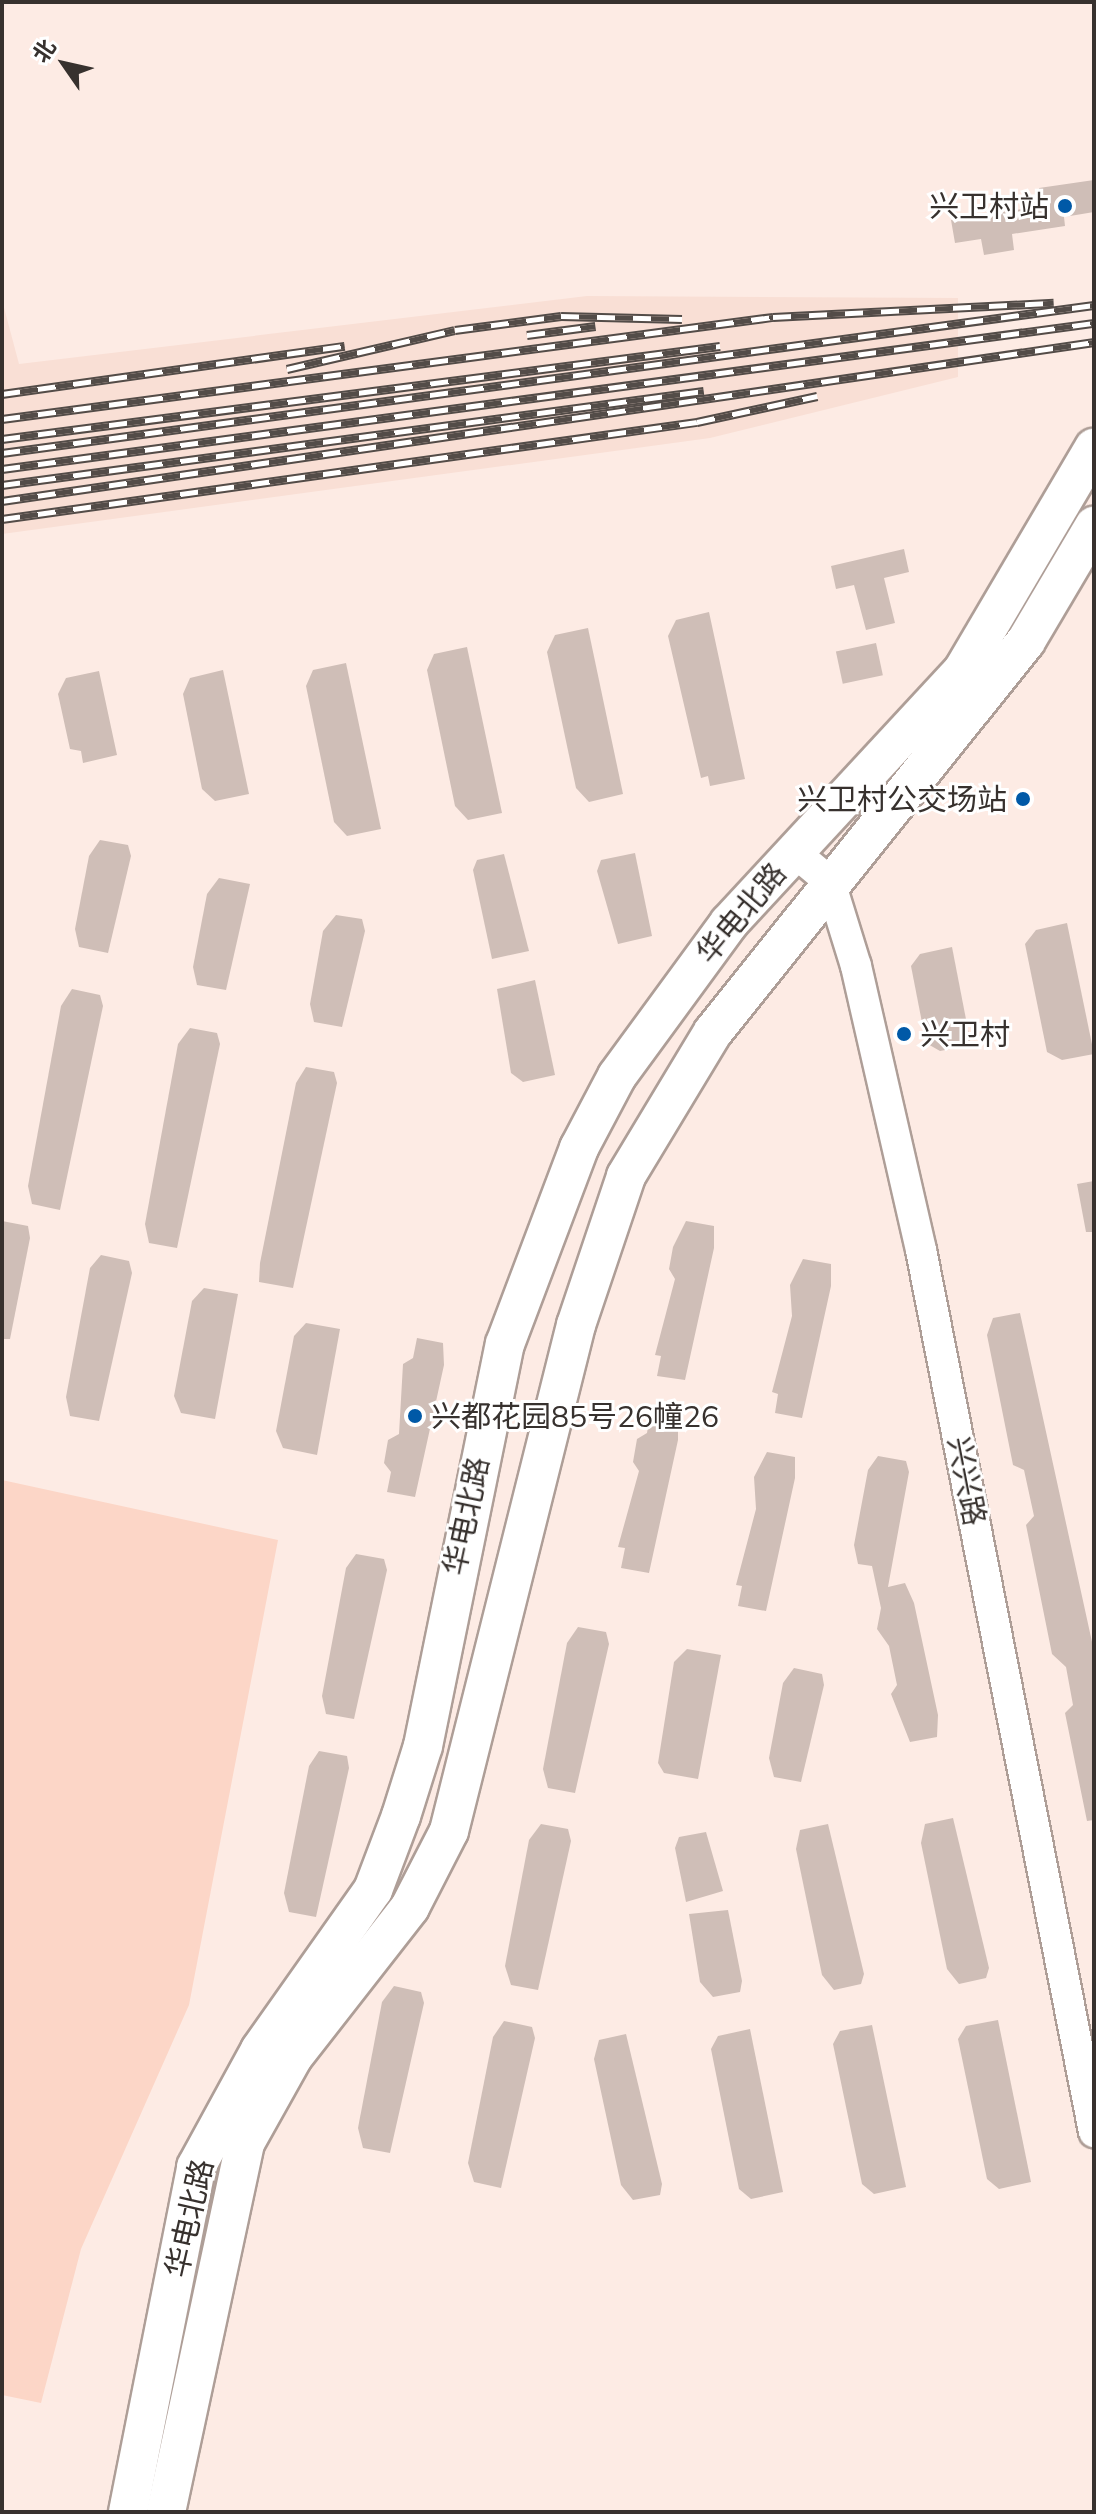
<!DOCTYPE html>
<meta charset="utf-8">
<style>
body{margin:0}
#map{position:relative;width:1096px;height:2514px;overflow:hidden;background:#fdebe4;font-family:Mulish,"Noto Sans SC",sans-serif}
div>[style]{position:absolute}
.built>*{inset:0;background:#f9dfd5}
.green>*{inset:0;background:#fcd6c7}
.building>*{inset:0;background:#cfbeb7;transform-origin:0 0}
.roads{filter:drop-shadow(2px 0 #ae9e97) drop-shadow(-2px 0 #ae9e97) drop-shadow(0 2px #ae9e97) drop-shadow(0 -2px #ae9e97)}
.minor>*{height:30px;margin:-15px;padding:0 15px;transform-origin:15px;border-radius:15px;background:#fff}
.major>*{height:38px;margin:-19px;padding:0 19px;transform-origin:19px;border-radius:19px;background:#fff}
.rail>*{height:9px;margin-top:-4.5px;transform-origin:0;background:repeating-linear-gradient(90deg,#fff 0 18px,#534c48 0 36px);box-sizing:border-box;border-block:2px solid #534c48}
.dots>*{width:22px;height:22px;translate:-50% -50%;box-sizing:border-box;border:4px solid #fff;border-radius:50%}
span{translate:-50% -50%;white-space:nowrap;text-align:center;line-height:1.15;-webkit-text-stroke:6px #fff;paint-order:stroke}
.poi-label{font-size:30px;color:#37312e}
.right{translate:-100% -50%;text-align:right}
.left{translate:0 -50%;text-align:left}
.street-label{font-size:30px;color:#37312e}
.frame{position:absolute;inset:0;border:4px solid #37312e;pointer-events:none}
.north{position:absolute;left:24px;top:24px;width:80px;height:80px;-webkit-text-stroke:6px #fff;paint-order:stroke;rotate:304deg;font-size:22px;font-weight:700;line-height:32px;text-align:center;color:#37312e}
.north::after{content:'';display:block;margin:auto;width:28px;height:36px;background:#37312e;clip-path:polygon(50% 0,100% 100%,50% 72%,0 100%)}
</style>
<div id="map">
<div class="built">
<div style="clip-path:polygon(587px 296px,958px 298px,958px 377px,710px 438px,2px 534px,2px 300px,19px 364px)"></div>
</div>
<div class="green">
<div style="clip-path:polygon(2px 1480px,278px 1540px,189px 2005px,81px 2249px,41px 2403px,2px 2395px)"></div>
</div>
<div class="building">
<div style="clip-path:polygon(1094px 180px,1094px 212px,1064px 217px,1065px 226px,1012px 234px,1014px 250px,984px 255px,981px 239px,955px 243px,951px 220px,1041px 206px,1039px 188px)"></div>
<div style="clip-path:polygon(904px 549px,909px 572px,884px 578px,895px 623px,866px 630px,854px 585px,836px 589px,831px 566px)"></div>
<div style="clip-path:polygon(709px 612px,745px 779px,710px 786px,708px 776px,701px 778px,668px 636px,676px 620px)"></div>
<div style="clip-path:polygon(588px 628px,623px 794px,589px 802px,576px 788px,547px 652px,555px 635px)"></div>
<div style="left:876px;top:643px;width:33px;height:41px;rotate:78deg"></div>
<div style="clip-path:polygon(467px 647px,502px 813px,468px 820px,455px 806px,427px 670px,434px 654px)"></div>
<div style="clip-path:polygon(346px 663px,381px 829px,347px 836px,334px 822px,306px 686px,313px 670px)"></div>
<div style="clip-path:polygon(223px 670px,249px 794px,215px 801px,202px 789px,183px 694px,190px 678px)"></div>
<div style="clip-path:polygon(99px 671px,117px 755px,83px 763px,81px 751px,70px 749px,58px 694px,66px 678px)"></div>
<div style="clip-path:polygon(100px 840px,128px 845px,131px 856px,108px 953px,79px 947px,75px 929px,89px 856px)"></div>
<div style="clip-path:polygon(635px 853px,652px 936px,618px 944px,597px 871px,601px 860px)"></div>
<div style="clip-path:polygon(504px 854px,529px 951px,492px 959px,473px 870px,477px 860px)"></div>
<div style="clip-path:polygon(219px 878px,250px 884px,226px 990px,197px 985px,193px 967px,207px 894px)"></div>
<div style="clip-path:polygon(336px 915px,362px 919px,365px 931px,342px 1027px,314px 1022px,310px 1004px,323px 931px)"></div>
<div style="clip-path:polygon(1067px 923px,1094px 1054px,1062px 1060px,1047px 1052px,1025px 944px,1036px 930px)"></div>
<div style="clip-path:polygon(952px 947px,971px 1045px,940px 1051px,926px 1043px,911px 966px,920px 954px)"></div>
<div style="clip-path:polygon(535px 980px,555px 1075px,523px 1082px,511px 1073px,497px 989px)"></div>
<div style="clip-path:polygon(72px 989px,100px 995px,103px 1006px,60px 1210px,32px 1204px,28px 1186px,61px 1006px)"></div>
<div style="clip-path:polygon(190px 1028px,217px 1033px,220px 1044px,177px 1248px,149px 1243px,145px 1224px,178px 1044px)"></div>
<div style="clip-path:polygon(306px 1067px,334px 1072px,337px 1083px,293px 1288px,259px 1282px,260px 1263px,296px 1083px)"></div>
<div style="clip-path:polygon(1094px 1181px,1094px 1232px,1086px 1232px,1077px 1184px)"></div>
<div style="clip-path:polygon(2px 1221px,28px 1226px,30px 1238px,10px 1339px,2px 1339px)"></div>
<div style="clip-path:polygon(686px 1221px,714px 1226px,714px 1248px,685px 1380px,657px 1376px,661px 1356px,655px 1355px,675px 1279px,669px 1269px,673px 1247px)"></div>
<div style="clip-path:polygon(101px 1255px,129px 1261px,132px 1273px,99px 1421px,70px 1416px,66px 1397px,90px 1268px)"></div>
<div style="clip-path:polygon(803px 1259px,831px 1264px,831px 1286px,802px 1418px,775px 1413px,778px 1394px,772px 1392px,792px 1316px,790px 1285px)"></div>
<div style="clip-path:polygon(204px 1288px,238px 1294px,215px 1419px,181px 1413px,174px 1396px,192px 1301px)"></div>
<div style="clip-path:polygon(1020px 1313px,1094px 1651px,1094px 1820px,1087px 1821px,1065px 1713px,1073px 1705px,1066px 1667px,1052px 1654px,1026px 1525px,1034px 1516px,1024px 1470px,1013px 1465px,987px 1335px,993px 1318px)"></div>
<div style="clip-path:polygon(306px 1323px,340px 1329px,317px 1455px,283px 1448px,276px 1431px,294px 1336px)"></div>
<div style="clip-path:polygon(417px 1338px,443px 1343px,444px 1365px,415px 1497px,387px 1492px,391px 1472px,384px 1463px,388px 1440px,399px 1434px,403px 1364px,413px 1358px)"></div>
<div style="clip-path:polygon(650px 1414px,678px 1419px,678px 1440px,649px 1573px,621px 1568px,625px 1548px,618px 1547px,639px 1471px,633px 1462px,637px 1439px,647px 1433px)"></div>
<div style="clip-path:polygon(767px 1452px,795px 1457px,795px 1478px,766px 1611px,738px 1606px,742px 1586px,736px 1585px,756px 1509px,754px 1477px)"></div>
<div style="clip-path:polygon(878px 1456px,906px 1461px,909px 1472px,888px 1587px,905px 1583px,914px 1603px,938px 1715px,937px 1737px,910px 1742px,891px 1694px,897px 1685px,889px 1646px,877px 1629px,881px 1608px,872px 1566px,858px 1564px,854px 1545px,868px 1470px)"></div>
<div style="clip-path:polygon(356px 1554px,384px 1559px,387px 1570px,354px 1719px,326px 1714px,322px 1696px,346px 1568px)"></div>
<div style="clip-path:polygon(578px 1627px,606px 1632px,609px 1644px,575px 1793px,548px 1788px,543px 1769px,567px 1643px)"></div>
<div style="clip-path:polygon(687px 1649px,721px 1655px,698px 1779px,664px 1773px,658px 1763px,674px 1662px)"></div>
<div style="clip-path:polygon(794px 1668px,822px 1674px,824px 1685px,801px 1782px,774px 1777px,769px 1758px,783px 1683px)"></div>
<div style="clip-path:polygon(319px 1751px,347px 1756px,349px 1768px,316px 1917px,289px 1912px,284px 1893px,309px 1766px)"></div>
<div style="clip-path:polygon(953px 1818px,989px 1968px,986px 1978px,959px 1984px,947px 1969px,921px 1843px,925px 1824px)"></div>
<div style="clip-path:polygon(541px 1824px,568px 1829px,571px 1841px,538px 1990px,511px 1985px,505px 1966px,529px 1840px)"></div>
<div style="clip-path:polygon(828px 1824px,864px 1974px,861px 1984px,834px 1990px,822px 1975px,796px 1849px,800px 1830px)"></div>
<div style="clip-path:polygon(706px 1832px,723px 1891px,686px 1902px,675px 1848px,679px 1837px)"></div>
<div style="clip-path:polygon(728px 1910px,742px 1981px,740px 1992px,713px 1997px,700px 1982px,689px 1914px)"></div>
<div style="clip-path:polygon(394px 1986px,421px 1992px,424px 2003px,390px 2153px,363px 2148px,358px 2128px,382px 2002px)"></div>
<div style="clip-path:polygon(998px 2020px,1031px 2182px,999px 2189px,987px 2179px,958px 2039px,966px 2026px)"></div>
<div style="clip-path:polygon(504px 2021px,532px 2027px,535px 2038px,501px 2188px,474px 2182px,468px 2163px,493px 2037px)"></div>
<div style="clip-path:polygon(872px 2025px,906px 2187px,874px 2194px,862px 2184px,833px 2044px,840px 2031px)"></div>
<div style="clip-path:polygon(750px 2029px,783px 2192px,751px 2199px,739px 2189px,711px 2049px,718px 2036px)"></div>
<div style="clip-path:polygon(626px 2034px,662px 2184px,660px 2195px,633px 2200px,621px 2185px,594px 2059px,599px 2040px)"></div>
</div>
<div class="roads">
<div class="minor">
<div style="left:793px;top:851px;width:48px;rotate:40deg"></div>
<div style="left:830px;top:882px;width:88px;rotate:72.8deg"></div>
<div style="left:856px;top:966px;width:291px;rotate:77.1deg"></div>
<div style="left:921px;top:1250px;width:899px;rotate:78.9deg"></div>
</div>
<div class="major">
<div style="left:128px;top:2512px;width:352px;rotate:-78.8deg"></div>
<div style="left:196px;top:2167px;width:133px;rotate:-61.3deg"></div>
<div style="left:260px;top:2050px;width:196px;rotate:-54.8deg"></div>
<div style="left:373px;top:1890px;width:79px;rotate:-69.3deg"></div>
<div style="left:401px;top:1816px;width:73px;rotate:-72.6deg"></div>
<div style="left:423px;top:1746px;width:410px;rotate:-78.5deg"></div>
<div style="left:505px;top:1344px;width:210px;rotate:-69.3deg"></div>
<div style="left:579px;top:1148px;width:81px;rotate:-62.2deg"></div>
<div style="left:617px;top:1076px;width:190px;rotate:-53.8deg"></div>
<div style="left:729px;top:923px;width:345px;rotate:-47.2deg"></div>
<div style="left:963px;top:670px;width:258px;rotate:-59.5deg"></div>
<div style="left:166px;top:2512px;width:377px;rotate:-77.9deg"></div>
<div style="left:245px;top:2143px;width:98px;rotate:-60.8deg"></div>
<div style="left:293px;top:2057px;width:190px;rotate:-52deg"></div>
<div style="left:410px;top:1907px;width:85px;rotate:-62.8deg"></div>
<div style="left:449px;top:1831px;width:522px;rotate:-75.91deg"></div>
<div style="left:576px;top:1325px;width:157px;rotate:-71.4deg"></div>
<div style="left:626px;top:1176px;width:168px;rotate:-58.9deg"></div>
<div style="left:713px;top:1032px;width:501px;rotate:-51.32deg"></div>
<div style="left:1026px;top:641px;width:134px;rotate:-59.4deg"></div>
</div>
</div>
<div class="rail">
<div style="left:527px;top:335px;width:69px;rotate:-7.5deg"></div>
<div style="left:287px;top:369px;width:172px;rotate:-13.1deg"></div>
<div style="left:455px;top:330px;width:107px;rotate:-7.5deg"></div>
<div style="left:561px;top:316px;width:121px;rotate:1.4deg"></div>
<div style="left:2px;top:394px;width:346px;rotate:-8deg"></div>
<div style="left:2px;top:419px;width:778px;rotate:-7.54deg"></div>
<div style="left:773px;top:317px;width:281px;rotate:-2.9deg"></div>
<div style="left:2px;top:439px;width:724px;rotate:-7.38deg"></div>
<div style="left:2px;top:453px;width:1102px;rotate:-7.72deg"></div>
<div style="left:2px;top:469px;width:1102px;rotate:-7.62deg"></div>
<div style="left:2px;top:485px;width:708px;rotate:-7.63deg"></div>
<div style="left:2px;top:501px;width:1104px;rotate:-8.28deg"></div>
<div style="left:2px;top:519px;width:702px;rotate:-7.95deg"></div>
<div style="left:697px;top:422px;width:123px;rotate:-12.2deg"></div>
</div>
<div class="dots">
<div style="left:1065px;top:206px;background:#0059a7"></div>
<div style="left:1023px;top:799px;background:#0059a7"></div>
<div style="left:904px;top:1034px;background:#0059a7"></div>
<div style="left:415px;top:1416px;background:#0059a7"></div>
</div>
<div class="poi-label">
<span class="right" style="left:1049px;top:206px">兴卫村站</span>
<span class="right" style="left:1007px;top:799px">兴卫村公交场站</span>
<span class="left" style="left:920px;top:1034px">兴卫村</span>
<span class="left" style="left:431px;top:1416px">兴都花园85号26幢26</span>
</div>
<div class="street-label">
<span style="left:741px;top:913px;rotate:-50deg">华电北路</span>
<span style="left:967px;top:1481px;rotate:79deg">兴兴路</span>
<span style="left:466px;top:1516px;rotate:-78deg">华电北路</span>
<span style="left:189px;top:2218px;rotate:-77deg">华电北路</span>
</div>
<div class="frame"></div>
<div class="north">北</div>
</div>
